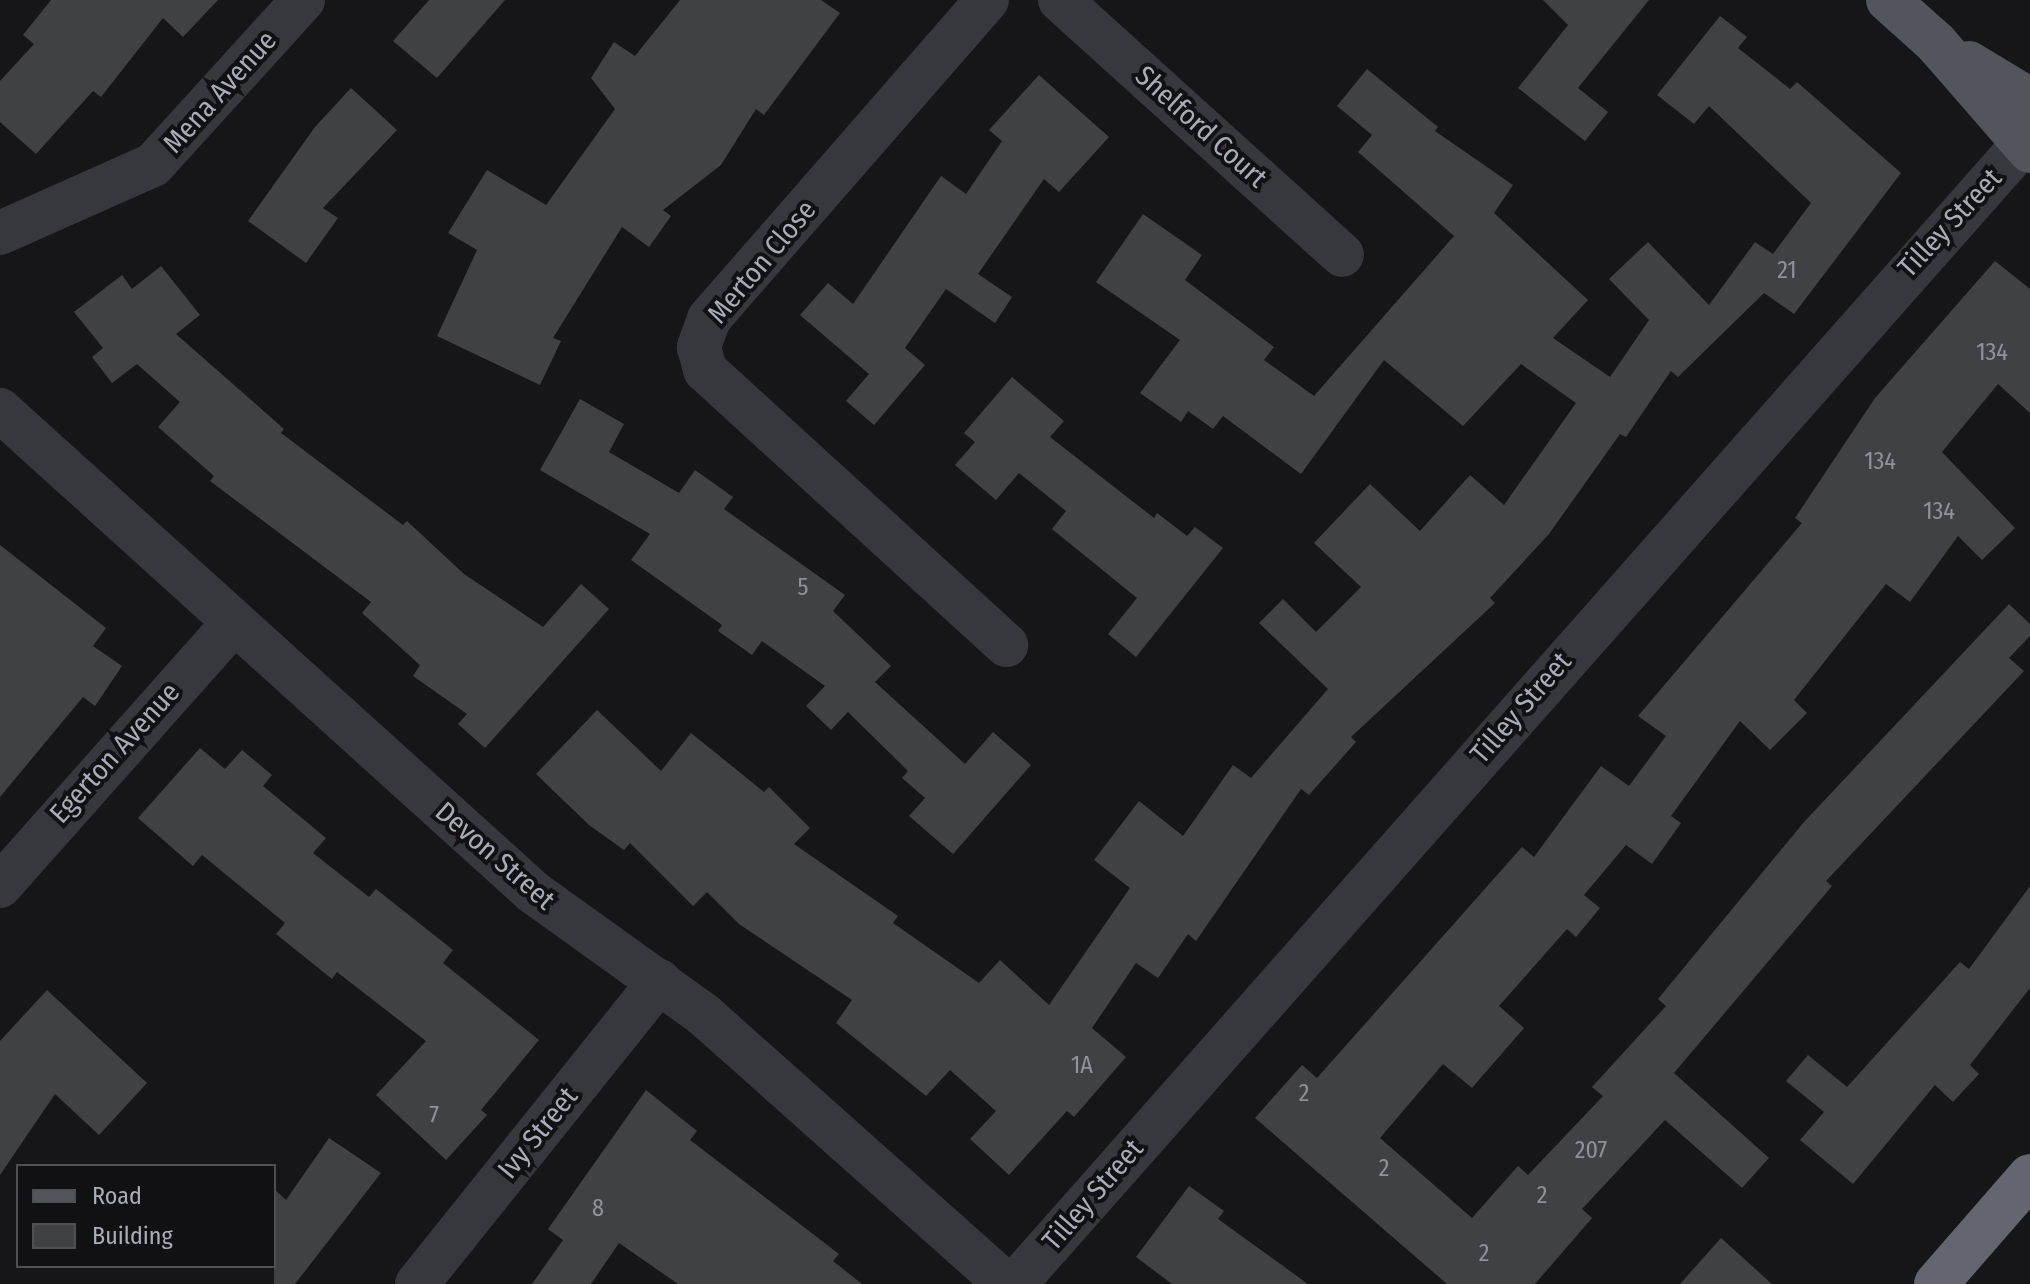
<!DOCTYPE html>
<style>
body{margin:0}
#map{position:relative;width:2030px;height:1284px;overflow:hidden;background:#161618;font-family:"Fira Sans Condensed",sans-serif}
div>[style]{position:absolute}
.building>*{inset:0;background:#404145}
.minor>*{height:44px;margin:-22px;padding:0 22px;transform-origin:22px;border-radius:22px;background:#37383d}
.major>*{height:44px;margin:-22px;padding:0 22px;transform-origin:22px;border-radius:22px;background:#53555c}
.highway>*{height:44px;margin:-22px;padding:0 22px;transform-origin:22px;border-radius:22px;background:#63666e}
span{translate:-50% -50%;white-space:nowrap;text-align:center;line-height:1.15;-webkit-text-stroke:8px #111113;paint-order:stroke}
.number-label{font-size:24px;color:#8e929b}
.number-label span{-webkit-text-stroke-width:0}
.street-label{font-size:28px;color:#a8adb8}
.legend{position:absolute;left:16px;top:1164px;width:260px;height:104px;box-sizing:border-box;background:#111113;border:2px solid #4d4f55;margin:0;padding:10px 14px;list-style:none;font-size:24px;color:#a8adb8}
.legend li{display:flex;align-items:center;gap:16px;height:40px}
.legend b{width:40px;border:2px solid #4d4f55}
</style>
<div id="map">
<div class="building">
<div style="clip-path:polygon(51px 0,218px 0,183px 37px,163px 18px,101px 97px,93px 91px,36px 154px,0 122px,0 81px,34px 44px,23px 35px)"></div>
<div style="clip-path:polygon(429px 0,505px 0,437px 78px,393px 41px)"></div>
<div style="clip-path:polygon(680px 0,821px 0,840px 13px,764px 115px,756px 109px,721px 165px,663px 210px,671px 216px,649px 247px,622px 227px,553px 338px,561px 341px,540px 385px,437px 336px,477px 250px,448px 233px,487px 170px,546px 205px,615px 109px,591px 78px,614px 42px,635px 56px)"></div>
<div style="clip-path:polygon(1543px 0,1649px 0,1578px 88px,1608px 112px,1585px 141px,1518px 88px,1568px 25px)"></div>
<div style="clip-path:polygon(1720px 16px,1747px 37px,1738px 48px,1790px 89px,1797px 82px,1901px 173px,1794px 314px,1764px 293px,1678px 377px,1671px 371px,1626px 437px,1620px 434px,1549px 534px,1490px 598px,1495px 603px,1351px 737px,1356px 742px,1309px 795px,1301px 789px,1196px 941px,1188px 934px,1158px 978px,1136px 963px,1092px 1028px,1126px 1057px,1074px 1117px,1067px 1111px,1009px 1175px,970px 1139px,996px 1111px,950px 1070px,926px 1096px,836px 1023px,852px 1000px,739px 924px,707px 892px,693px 906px,630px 843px,624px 850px,589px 825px,536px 774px,597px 710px,661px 771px,691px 733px,764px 792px,769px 787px,810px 828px,794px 844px,898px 916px,893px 923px,979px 983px,1000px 960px,1049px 1005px,1130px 888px,1094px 860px,1139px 801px,1183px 836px,1233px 765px,1251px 778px,1328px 689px,1259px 623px,1283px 599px,1316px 632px,1361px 587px,1314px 543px,1370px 484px,1420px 531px,1470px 475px,1504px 505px,1576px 403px,1521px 364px,1463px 426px,1384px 360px,1301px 474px,1223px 416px,1213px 429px,1188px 411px,1181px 422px,1140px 393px,1180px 340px,1096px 282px,1143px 214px,1202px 255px,1185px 280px,1274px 347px,1264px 360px,1314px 396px,1454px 236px,1358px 152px,1372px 135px,1337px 106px,1367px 69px,1438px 127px,1435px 131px,1513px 185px,1494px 213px,1588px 300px,1553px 338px,1610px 377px,1649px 320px,1609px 279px,1648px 242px,1709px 305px,1755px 242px,1773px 254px,1811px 203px,1709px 106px,1694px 124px,1657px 95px)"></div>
<div style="clip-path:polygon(1039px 75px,1109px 137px,1059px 192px,1044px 179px,978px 274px,1012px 297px,995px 323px,946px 289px,905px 348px,925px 365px,874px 425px,846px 401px,869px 374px,800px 315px,828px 283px,853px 304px,941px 176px,966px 194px,1002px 141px,989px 130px)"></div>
<div style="clip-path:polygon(351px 88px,397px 130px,323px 208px,338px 218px,306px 263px,248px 221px,315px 127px)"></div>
<div style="clip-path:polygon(1995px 261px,2030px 289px,2030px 413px,1998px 384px,1942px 452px,2015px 528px,1982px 560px,1958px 536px,1910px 602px,1886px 584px,1794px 700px,1807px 713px,1770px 750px,1740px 721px,1671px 816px,1681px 823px,1652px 864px,1626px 845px,1584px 895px,1600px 908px,1576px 937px,1567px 929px,1499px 1006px,1524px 1028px,1472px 1088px,1443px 1064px,1380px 1138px,1472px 1218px,1518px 1166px,1528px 1175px,1603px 1096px,1592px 1087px,1666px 1006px,1658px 999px,1804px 822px,2009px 604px,2030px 624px,2030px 636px,2009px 658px,2024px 671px,1826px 881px,1832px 886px,1674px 1073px,1769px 1158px,1742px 1188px,1665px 1120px,1582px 1209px,1592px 1218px,1535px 1284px,1447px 1284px,1255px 1118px,1302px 1065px,1317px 1078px,1522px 847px,1534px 857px,1601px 766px,1629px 786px,1666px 736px,1638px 716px,1802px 523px,1795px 518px,1875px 398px)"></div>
<div style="clip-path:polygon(161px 266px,200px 315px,176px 334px,284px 429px,281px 433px,403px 525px,407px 521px,464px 574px,543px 627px,581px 584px,609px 609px,485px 748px,458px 724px,467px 714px,413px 676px,420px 665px,362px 613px,371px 602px,210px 481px,214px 476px,158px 427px,180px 402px,137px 364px,112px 383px,92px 357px,103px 348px,74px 312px,122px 275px,132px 289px)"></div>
<div style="clip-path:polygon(1012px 377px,1064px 421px,1050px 437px,1154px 518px,1157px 513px,1187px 536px,1195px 527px,1223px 548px,1136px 657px,1108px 634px,1137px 598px,1052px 529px,1066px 511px,1019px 473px,996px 500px,955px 465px,975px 442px,964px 433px)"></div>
<div style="clip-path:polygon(580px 399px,624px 424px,609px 452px,679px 493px,695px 470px,733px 497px,724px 509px,845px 595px,833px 611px,891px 666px,875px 682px,965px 764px,993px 732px,1031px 765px,953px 854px,909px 816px,925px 798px,902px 778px,908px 771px,848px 712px,831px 730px,806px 706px,825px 686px,762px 641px,752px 655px,718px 631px,722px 625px,631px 560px,650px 534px,540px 470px)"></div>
<div style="clip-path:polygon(0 545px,106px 628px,93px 646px,122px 666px,95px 706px,83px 697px,0 797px)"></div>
<div style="clip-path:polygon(200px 748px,225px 769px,242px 750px,272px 775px,263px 786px,326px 838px,313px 853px,369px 897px,376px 889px,453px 950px,443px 963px,539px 1040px,481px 1110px,487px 1115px,446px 1160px,376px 1095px,426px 1041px,337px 972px,332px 979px,276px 934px,285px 923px,202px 855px,193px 866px,138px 818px)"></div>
<div style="clip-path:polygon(2030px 886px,2030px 988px,1970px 1065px,1979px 1074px,1953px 1102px,1935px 1085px,1853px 1184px,1800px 1140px,1824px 1112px,1786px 1081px,1808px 1055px,1847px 1087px,1960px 962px,1969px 969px)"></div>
<div style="clip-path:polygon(47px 990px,147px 1083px,99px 1135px,55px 1094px,0 1175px,0 1041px)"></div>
<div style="clip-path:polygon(646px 1090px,697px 1131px,690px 1140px,839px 1254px,833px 1261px,862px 1284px,678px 1284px,619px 1243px,591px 1284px,532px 1284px,563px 1240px,548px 1229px)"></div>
<div style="clip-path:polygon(329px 1138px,381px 1173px,295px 1284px,274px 1284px,274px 1189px,286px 1200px)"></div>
<div style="clip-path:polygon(1189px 1186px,1224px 1211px,1218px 1219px,1308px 1284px,1172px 1284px,1136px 1257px)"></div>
<div style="clip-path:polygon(1721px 1238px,1772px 1284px,1680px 1284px)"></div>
</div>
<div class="minor">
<div style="left:987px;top:0;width:423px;rotate:131.1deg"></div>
<div style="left:709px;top:319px;width:30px;rotate:110deg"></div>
<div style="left:699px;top:347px;width:24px;rotate:75deg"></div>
<div style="left:705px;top:370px;width:408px;rotate:42.4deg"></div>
<div style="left:1060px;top:0;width:380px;rotate:42.1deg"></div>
<div style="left:0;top:233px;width:167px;rotate:-24deg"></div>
<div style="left:153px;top:165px;width:223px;rotate:-47.7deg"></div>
<div style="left:0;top:410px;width:719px;rotate:42.12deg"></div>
<div style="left:533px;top:892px;width:209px;rotate:35.7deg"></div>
<div style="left:703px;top:1014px;width:406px;rotate:41.7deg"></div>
<div style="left:0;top:886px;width:353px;rotate:-48.4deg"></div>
<div style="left:417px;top:1284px;width:388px;rotate:-51.3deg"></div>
<div style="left:1015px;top:1284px;width:1532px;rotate:-48.52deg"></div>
</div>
<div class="major">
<div style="left:1888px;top:0;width:64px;rotate:41.9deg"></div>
<div style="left:1936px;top:43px;width:143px;rotate:49deg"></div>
<div style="left:1969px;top:63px;width:71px;rotate:31.2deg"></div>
</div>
<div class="highway">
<div style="left:1936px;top:1284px;width:143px;rotate:-49deg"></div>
</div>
<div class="number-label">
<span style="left:1787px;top:271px">21</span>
<span style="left:1992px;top:353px">134</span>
<span style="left:1880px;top:462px">134</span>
<span style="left:1939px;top:512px">134</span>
<span style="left:803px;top:588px">5</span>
<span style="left:1082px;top:1066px">1A</span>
<span style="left:1304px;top:1094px">2</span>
<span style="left:434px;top:1116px">7</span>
<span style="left:1591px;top:1151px">207</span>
<span style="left:1384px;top:1169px">2</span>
<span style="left:1542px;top:1196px">2</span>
<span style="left:598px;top:1209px">8</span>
<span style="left:1484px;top:1254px">2</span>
</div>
<div class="street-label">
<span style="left:220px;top:92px;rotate:-48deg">Mena Avenue</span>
<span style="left:1201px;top:127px;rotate:42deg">Shelford Court</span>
<span style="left:1950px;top:223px;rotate:-47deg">Tilley Street</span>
<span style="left:762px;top:262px;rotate:-50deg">Merton Close</span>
<span style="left:1521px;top:708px;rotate:-49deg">Tilley Street</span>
<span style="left:115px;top:753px;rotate:-48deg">Egerton Avenue</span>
<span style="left:495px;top:856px;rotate:41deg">Devon Street</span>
<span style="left:538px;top:1133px;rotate:-51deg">Ivy Street</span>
<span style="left:1093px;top:1195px;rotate:-49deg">Tilley Street</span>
</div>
<ul class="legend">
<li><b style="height:10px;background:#53555c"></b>Road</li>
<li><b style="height:22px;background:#404145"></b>Building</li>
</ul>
</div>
